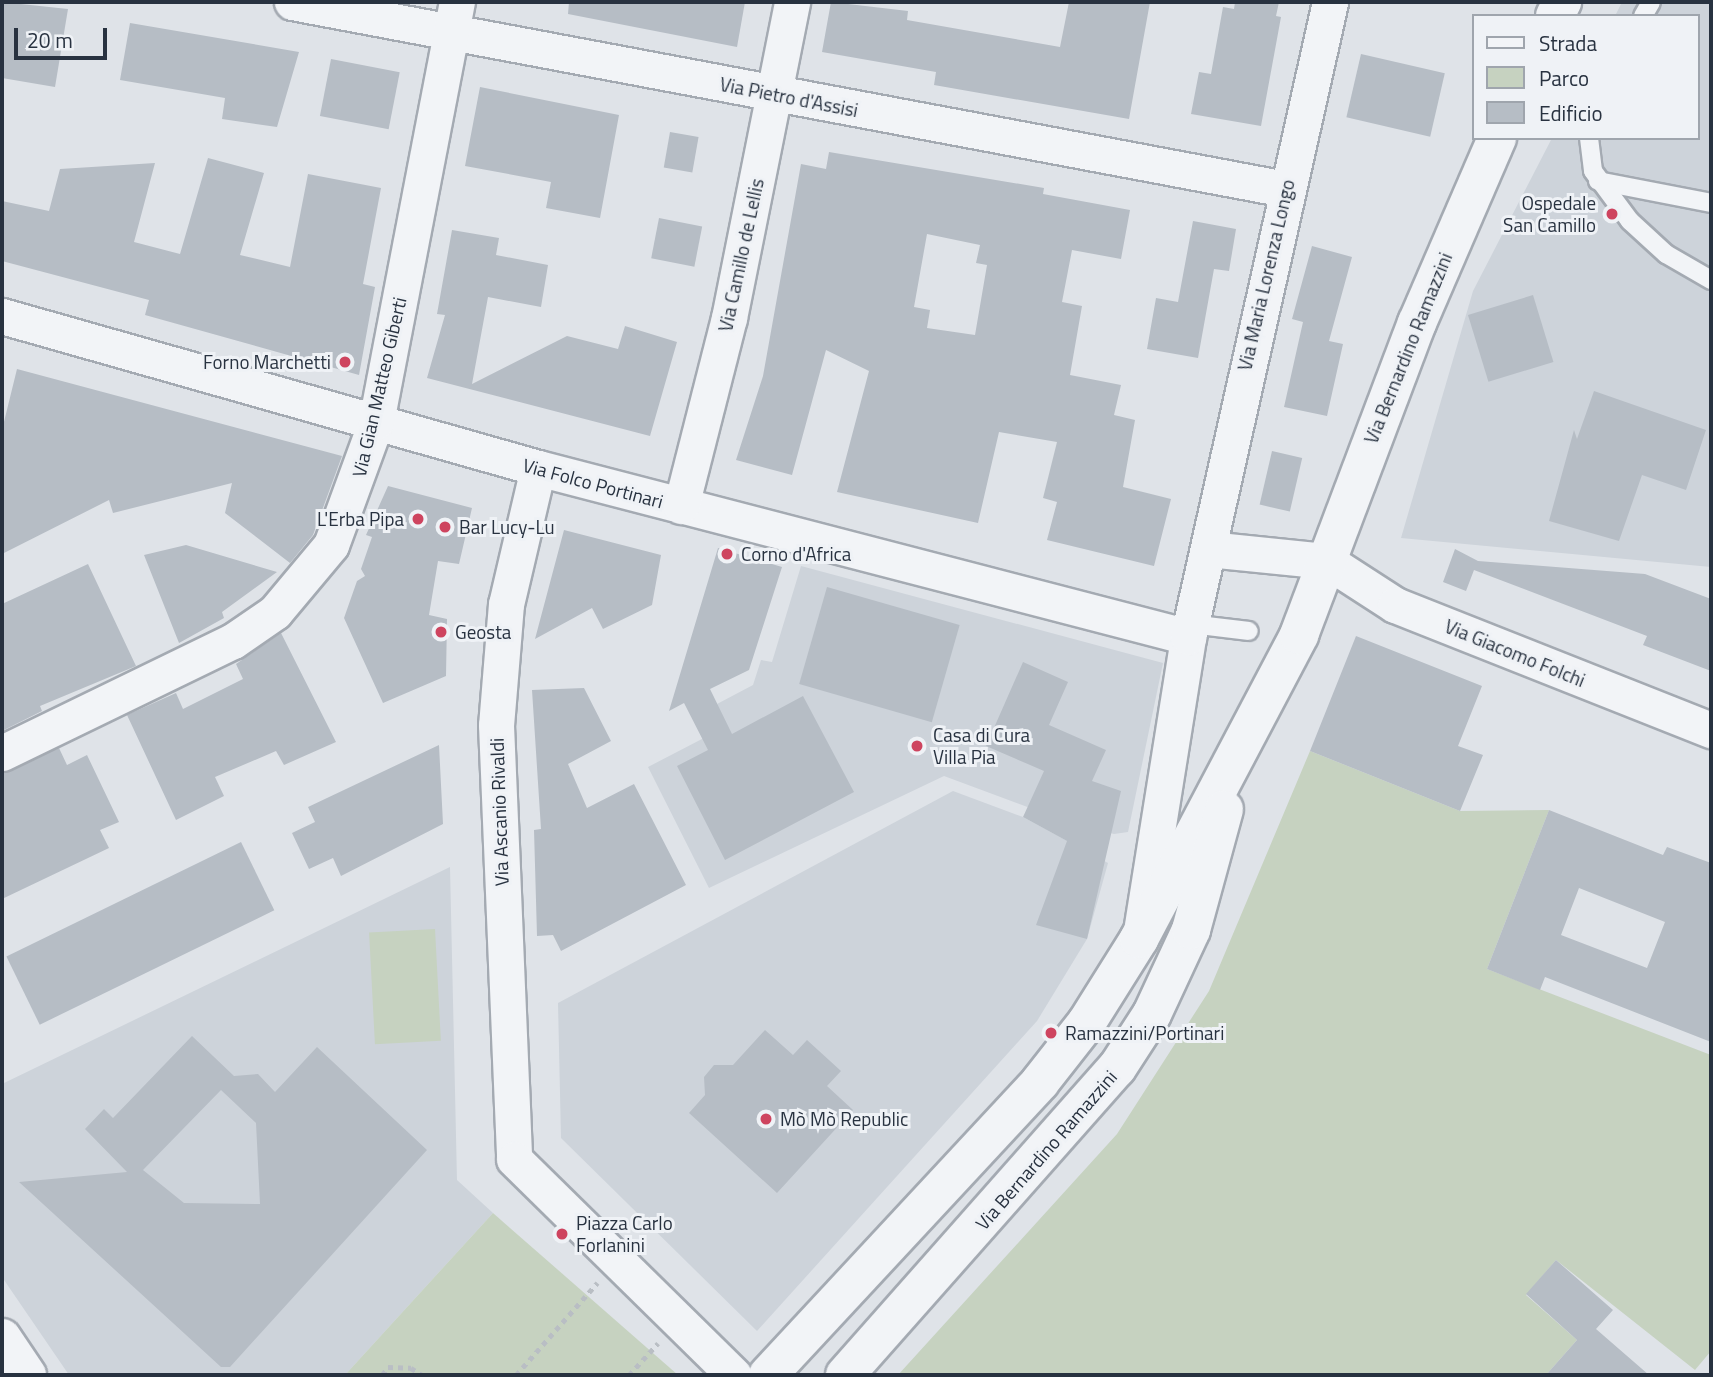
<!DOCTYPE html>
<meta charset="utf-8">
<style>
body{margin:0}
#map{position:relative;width:1713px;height:1377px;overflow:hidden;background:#dfe3e8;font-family:"Titillium Web",sans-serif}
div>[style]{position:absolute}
.built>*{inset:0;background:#cdd3da}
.green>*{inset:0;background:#c6d2c0;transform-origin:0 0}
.building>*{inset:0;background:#b6bdc5;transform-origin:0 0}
.path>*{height:4.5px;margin-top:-2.25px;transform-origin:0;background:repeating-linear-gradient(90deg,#b9bec4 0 5px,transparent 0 10px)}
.roads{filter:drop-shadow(2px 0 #a4aab2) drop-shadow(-2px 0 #a4aab2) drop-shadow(0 2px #a4aab2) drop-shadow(0 -2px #a4aab2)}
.service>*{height:18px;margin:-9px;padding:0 9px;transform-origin:9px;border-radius:9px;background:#f2f4f7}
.minor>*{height:35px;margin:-17.5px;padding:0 17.5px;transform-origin:17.5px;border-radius:17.5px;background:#f2f4f7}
.tertiary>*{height:38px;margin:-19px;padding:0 19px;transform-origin:19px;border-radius:19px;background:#f2f4f7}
.dots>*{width:19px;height:19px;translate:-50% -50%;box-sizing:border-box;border:4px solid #eff2f6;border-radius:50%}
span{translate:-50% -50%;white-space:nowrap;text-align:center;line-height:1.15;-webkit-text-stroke:6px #eff2f6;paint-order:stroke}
.street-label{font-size:19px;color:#283240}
.poi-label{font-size:19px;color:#283240}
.right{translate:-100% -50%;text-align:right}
.left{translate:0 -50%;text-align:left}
.frame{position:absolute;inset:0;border:4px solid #283240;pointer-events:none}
.legend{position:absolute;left:1472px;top:14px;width:228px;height:126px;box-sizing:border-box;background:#eff2f6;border:2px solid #9fa5ad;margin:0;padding:9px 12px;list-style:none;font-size:21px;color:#283240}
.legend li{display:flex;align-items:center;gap:14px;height:35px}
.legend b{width:35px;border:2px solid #9fa5ad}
.scale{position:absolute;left:14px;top:28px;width:93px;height:32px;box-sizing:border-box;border:4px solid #283240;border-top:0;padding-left:9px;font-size:21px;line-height:24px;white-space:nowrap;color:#283240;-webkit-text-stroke:5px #eff2f6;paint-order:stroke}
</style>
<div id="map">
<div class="built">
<div style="clip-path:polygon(1622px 2px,1711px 2px,1711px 567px,1401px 538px,1473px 291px,1552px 138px,1697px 138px,1697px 16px,1615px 16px)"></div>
<div style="clip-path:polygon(801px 566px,1163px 663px,1128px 832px,1114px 834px,1065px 821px,944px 776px,709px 888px,648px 767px,727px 726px,717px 704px,753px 685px,761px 660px,772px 662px)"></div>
<div style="clip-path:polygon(953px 791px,1023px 817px,1108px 863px,1087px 939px,1037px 1021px,757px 1331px,561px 1138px,558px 1003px)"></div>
<div style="clip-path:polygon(450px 867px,457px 1180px,493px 1213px,345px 1375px,69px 1375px,2px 1277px,2px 1084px)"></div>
</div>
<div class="green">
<div style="clip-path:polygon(1310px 751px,1460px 811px,1549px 810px,1487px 969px,1711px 1055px,1711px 1351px,1695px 1370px,1556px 1260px,1526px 1295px,1577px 1340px,1546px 1375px,898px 1375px,1117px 1134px,1209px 991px)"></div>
<div style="left:435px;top:929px;width:112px;height:66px;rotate:87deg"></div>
<div style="clip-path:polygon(493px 1213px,678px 1375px,345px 1375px)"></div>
</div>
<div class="building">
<div style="clip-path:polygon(2px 2px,68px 9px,55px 87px,2px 78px)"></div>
<div style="clip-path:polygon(569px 2px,745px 2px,737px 47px,568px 14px)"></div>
<div style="clip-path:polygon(831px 2px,908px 11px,907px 20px,1060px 47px,1069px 2px,1150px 2px,1129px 119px,934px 85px,936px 72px,822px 52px)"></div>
<div style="clip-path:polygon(1235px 2px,1279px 2px,1276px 16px,1281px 17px,1261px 126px,1191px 114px,1199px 72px,1211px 74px,1223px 7px,1234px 9px)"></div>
<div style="clip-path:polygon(130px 23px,299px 52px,277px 127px,222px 119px,225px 98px,120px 80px)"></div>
<div style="left:1361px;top:54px;width:86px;height:65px;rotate:13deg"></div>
<div style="left:331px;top:59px;width:70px;height:58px;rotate:11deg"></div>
<div style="clip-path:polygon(480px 87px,619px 115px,600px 218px,546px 208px,551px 182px,465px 166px)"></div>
<div style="left:670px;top:132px;width:29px;height:36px;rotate:10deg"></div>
<div style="clip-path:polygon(evenodd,829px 152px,1044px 188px,1043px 194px,1130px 210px,1121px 259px,1072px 250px,1062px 302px,1082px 306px,1070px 375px,1121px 385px,1114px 415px,1135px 420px,1123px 487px,1171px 499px,1154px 566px,1047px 540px,1057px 502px,1043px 498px,1057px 442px,999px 432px,978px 523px,837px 492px,869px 371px,826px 350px,792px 475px,736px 460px,763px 376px,801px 164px,826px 169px,829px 152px,927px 234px,980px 245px,976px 263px,987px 265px,975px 335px,927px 328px,930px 310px,914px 307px,927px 234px)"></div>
<div style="clip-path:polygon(208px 158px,264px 173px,240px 255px,290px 267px,308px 174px,381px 188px,363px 284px,375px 287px,359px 375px,145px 315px,149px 300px,2px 261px,2px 201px,49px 211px,60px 169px,155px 163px,134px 242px,180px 254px)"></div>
<div style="left:659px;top:218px;width:44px;height:41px;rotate:11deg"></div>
<div style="clip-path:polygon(1193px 221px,1236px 229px,1229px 271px,1214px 269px,1198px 358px,1147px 349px,1156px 298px,1178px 302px)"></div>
<div style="clip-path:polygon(452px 230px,499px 238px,496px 255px,548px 265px,541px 307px,488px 297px,472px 384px,567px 336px,618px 349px,625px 326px,677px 342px,650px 436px,427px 378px,445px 315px,437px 314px)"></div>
<div style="clip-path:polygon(1312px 246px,1352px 257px,1329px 341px,1343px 344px,1327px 416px,1284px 407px,1303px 322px,1292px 319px)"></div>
<div style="left:1533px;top:295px;width:70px;height:68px;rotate:73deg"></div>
<div style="clip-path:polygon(17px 369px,342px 456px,313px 535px,290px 563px,225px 513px,232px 483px,113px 513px,109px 500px,2px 554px,2px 430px)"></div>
<div style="clip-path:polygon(1594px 391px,1706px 430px,1686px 490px,1642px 475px,1619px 541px,1549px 521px,1574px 430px,1577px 439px)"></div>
<div style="left:1272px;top:451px;width:31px;height:55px;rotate:13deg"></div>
<div style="clip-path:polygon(388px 486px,472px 508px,459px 564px,438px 561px,429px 615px,447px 619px,446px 676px,383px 703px,344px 618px,357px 581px,365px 576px,361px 569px,372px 537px,366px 535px)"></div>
<div style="clip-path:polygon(564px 530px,661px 555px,652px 605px,603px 629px,592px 608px,535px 639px)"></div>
<div style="clip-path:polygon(186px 545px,277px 572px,222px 612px,224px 618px,179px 643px,144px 555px)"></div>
<div style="clip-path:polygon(718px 548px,782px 567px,749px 670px,710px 689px,732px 734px,803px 696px,854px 792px,725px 860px,677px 766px,708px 750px,684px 703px,669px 711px)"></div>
<div style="clip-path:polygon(1455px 549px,1478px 561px,1645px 574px,1711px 599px,1711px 671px,1643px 645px,1647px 636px,1474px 570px,1466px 591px,1443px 582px)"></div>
<div style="clip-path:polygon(88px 564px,136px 666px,40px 706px,42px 711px,2px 731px,2px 604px)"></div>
<div style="left:827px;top:587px;width:138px;height:101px;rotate:16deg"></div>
<div style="clip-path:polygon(281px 633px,336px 742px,284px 765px,276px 751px,215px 777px,224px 796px,176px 820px,127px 715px,176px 693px,183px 709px,243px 679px,236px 664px)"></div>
<div style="clip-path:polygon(1356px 636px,1482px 686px,1458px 746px,1483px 755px,1460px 811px,1310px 751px)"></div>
<div style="clip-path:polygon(1023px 662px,1068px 682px,1049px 725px,1106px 750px,1092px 781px,1121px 791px,1087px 939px,1036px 925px,1067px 841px,1023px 817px,1044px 771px,986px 746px)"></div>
<div style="clip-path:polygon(584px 688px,611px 741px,568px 764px,587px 808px,634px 784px,686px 885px,561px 951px,553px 935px,537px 936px,534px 830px,541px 829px,532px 690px)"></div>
<div style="clip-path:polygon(439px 745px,443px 824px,341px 876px,333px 858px,309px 869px,292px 833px,315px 822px,308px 807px)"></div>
<div style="clip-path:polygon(59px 748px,67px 765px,87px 755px,119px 822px,100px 830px,109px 848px,2px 899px,2px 773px)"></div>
<div style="clip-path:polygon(evenodd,1549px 810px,1663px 855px,1667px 847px,1711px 863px,1711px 1042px,1545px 977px,1540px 990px,1487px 969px,1549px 810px,1579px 888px,1665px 922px,1647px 968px,1561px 935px,1579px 888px)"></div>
<div style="left:241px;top:842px;width:76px;height:261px;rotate:64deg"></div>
<div style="clip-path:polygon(765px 1030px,793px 1055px,807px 1040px,841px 1071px,827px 1086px,853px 1110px,777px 1193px,689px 1113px,705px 1095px,704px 1077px,714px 1065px,733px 1065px)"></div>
<div style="clip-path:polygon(evenodd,192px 1036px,234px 1076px,258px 1074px,275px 1092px,317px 1047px,427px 1150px,230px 1367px,221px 1367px,19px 1182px,127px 1172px,85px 1129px,104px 1109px,113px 1118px,192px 1036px,221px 1090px,256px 1123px,260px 1204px,184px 1203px,143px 1170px,221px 1090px)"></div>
<div style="clip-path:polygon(1556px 1260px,1613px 1310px,1596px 1329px,1649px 1375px,1546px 1375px,1577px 1340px,1526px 1294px)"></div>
</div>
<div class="path">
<div style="left:382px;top:1375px;width:10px;rotate:-53deg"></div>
<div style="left:388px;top:1367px;width:23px;rotate:2deg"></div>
<div style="left:411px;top:1368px;width:13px;rotate:32deg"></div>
<div style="left:516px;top:1375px;width:123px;rotate:-48.6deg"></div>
<div style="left:629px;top:1375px;width:43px;rotate:-47.8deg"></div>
</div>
<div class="roads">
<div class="service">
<div style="left:1643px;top:16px;width:16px;rotate:-60deg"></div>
<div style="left:1589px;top:138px;width:33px;rotate:83deg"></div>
<div style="left:1593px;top:171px;width:62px;rotate:53.5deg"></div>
<div style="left:1630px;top:221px;width:49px;rotate:42.5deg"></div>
<div style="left:1666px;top:254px;width:52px;rotate:30deg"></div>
<div style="left:1598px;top:181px;width:115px;rotate:11deg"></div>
<div style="left:1190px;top:624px;width:59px;rotate:6.8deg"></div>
</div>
<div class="minor">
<div style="left:292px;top:2px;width:1010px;rotate:10.66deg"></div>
<div style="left:2px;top:316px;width:557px;rotate:15.83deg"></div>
<div style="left:538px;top:468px;width:672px;rotate:14.57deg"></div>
<div style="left:538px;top:468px;width:140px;rotate:103.2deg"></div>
<div style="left:506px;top:604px;width:121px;rotate:94.7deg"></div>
<div style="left:496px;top:725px;width:434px;rotate:87.6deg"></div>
<div style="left:514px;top:1159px;width:308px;rotate:44.5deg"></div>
<div style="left:681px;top:506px;width:194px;rotate:-75.7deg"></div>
<div style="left:729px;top:318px;width:322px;rotate:-78.7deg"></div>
<div style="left:1208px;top:549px;width:120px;rotate:5.8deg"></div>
<div style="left:1327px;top:561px;width:81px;rotate:32.9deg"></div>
<div style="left:1395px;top:605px;width:340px;rotate:21.6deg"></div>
<div style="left:2px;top:753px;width:257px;rotate:-25.9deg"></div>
<div style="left:233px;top:641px;width:51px;rotate:-34.6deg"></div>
<div style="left:275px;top:612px;width:87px;rotate:-50.1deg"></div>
<div style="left:331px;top:545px;width:131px;rotate:-69.9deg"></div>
<div style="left:376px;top:422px;width:428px;rotate:-79.1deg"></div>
<div style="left:1142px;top:925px;width:292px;rotate:-80.9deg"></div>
<div style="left:1188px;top:637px;width:651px;rotate:-77.39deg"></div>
</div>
<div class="tertiary">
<div style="left:1555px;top:16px;width:16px;rotate:-63deg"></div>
<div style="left:2px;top:1338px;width:45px;rotate:56deg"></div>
<div style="left:768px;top:1375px;width:400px;rotate:-47.1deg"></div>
<div style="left:1040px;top:1082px;width:76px;rotate:-51.9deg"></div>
<div style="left:1087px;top:1022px;width:98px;rotate:-57.9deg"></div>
<div style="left:1139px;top:939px;width:344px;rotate:-62.2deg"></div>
<div style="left:1299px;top:635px;width:334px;rotate:-69.3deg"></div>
<div style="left:1417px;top:323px;width:202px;rotate:-66.6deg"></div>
<div style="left:845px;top:1375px;width:410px;rotate:-48.5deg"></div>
<div style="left:1117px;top:1068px;width:64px;rotate:-57.1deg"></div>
<div style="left:1152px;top:1014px;width:93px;rotate:-65.1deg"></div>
<div style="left:1191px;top:930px;width:125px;rotate:-74.7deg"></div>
</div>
</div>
<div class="dots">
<div style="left:1612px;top:214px;background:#ce445f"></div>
<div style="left:345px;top:362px;background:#ce445f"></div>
<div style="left:418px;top:519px;background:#ce445f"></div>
<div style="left:445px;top:527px;background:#ce445f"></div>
<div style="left:727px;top:554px;background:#ce445f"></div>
<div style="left:441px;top:632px;background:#ce445f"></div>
<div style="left:917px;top:746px;background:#ce445f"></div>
<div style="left:1051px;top:1033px;background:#ce445f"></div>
<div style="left:766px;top:1119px;background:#ce445f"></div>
<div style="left:562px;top:1234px;background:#ce445f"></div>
</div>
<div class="street-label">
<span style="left:789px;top:97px;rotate:11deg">Via Pietro d'Assisi</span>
<span style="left:741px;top:255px;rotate:-78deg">Via Camillo de Lellis</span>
<span style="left:1266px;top:275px;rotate:-77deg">Via Maria Lorenza Longo</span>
<span style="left:1408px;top:348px;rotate:-68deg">Via Bernardino Ramazzini</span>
<span style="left:379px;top:387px;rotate:-77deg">Via Gian Matteo Giberti</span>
<span style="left:593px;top:483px;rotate:15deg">Via Folco Portinari</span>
<span style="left:1515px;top:653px;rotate:22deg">Via Giacomo Folchi</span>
<span style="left:499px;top:812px;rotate:-92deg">Via Ascanio Rivaldi</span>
<span style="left:1046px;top:1150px;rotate:-49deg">Via Bernardino Ramazzini</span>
</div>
<div class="poi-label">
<span class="right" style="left:1596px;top:214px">Ospedale<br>San Camillo</span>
<span class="right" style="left:331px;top:362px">Forno Marchetti</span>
<span class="right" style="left:404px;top:519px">L'Erba Pipa</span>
<span class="left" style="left:459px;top:527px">Bar Lucy-Lu</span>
<span class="left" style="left:741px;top:554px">Corno d'Africa</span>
<span class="left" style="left:455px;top:632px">Geosta</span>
<span class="left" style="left:933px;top:746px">Casa di Cura<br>Villa Pia</span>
<span class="left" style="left:1065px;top:1033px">Ramazzini/Portinari</span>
<span class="left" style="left:780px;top:1119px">Mò Mò Republic</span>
<span class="left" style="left:576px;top:1234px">Piazza Carlo<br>Forlanini</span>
</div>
<div class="frame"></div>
<ul class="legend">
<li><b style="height:9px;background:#f2f4f7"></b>Strada</li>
<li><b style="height:19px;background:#c6d2c0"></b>Parco</li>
<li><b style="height:19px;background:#b6bdc5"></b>Edificio</li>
</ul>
<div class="scale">20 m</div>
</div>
